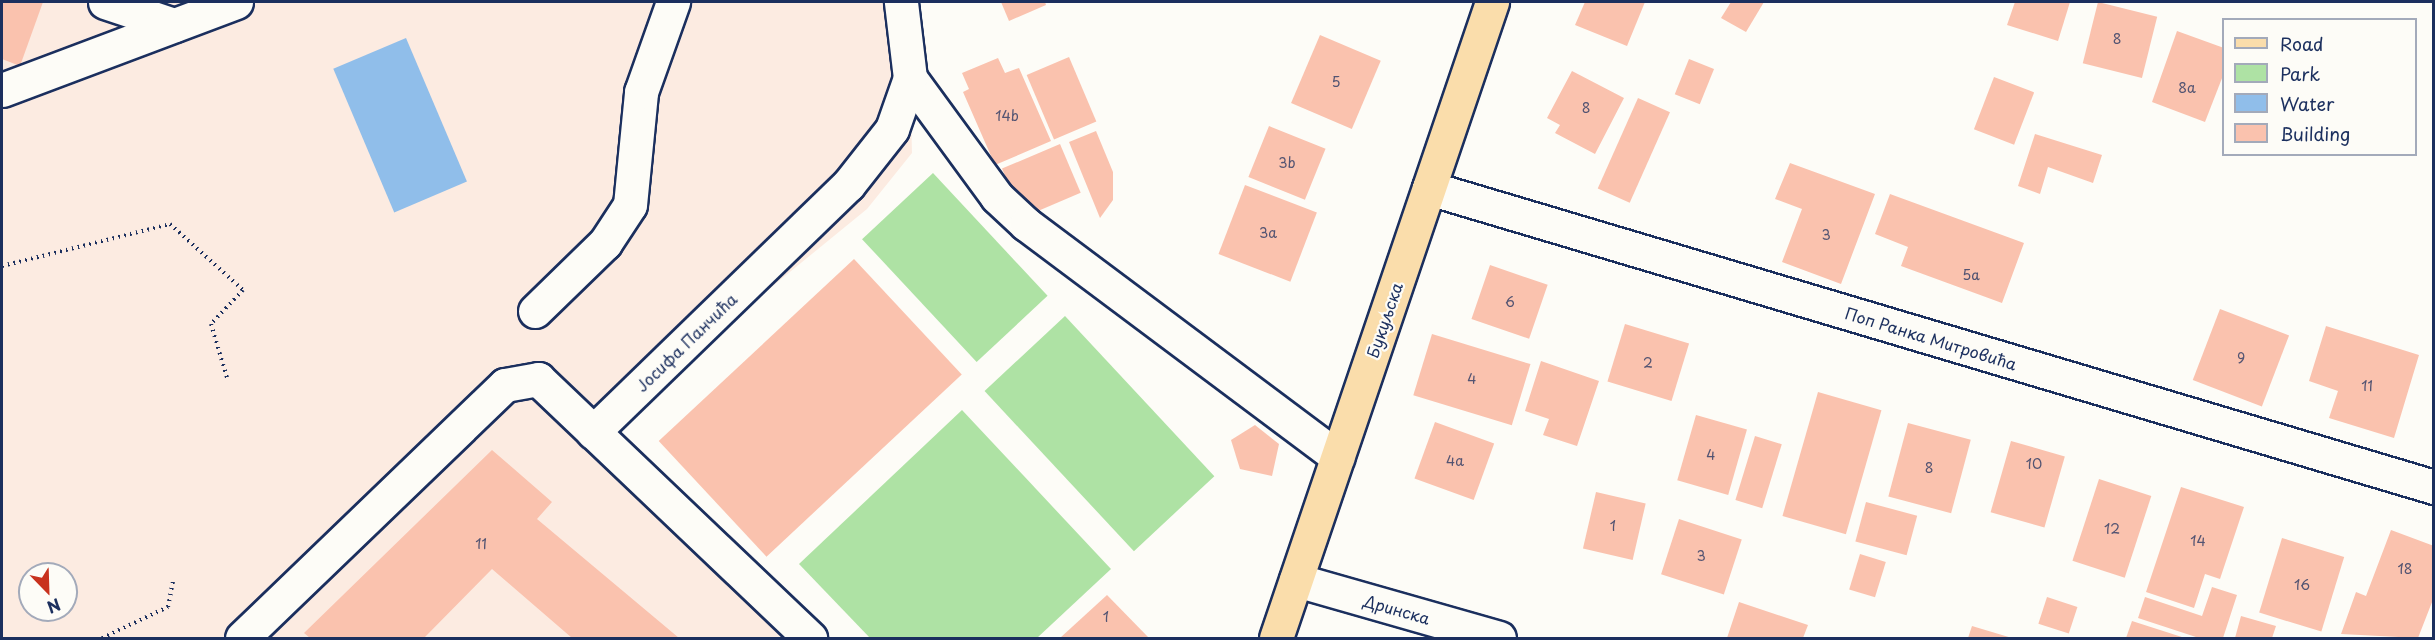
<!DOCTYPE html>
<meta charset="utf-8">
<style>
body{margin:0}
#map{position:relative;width:2435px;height:640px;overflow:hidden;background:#fdfcf7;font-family:"Playpen Sans",sans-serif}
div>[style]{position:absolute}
.built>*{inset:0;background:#fcebe1}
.green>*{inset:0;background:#aee2a4;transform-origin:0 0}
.water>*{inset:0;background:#90beea;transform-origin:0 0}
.building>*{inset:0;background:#fac2ae;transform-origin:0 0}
.path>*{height:4px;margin-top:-2px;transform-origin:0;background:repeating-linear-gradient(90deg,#1b2f5e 0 1.5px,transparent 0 6px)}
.roads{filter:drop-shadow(2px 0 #1b2f5e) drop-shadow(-2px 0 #1b2f5e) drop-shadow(0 2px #1b2f5e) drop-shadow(0 -2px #1b2f5e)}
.minor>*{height:33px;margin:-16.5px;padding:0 16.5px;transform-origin:16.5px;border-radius:16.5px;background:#fdfcf7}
.major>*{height:33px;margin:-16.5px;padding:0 16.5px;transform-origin:16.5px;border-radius:16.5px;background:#faddab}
span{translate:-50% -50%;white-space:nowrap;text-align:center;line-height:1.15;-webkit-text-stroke:4.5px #fdfcf7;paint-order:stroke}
.number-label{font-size:14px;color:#535472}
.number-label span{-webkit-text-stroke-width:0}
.street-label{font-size:16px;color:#1b2f5e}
.frame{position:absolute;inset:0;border:3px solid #1b2f5e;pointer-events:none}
.legend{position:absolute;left:2222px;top:18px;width:195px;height:138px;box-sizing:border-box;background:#fdfcf7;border:2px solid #a3aaba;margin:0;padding:8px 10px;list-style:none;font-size:18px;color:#1b2f5e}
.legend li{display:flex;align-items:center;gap:12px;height:30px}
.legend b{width:30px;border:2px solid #a3aaba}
.north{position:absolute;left:18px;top:562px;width:60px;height:60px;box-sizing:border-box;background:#fdfcf7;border:2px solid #a3aaba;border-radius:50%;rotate:157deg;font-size:16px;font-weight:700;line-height:24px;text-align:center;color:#1b2f5e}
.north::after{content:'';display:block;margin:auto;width:21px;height:27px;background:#c8321e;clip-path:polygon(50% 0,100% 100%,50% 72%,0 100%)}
</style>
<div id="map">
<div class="built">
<div style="clip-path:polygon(evenodd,2px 2px,912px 2px,927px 49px,910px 78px,912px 153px,867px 209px,594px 432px,810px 638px,2px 638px,2px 2px,30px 574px,66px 574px,66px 610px,30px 610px,30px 574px)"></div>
</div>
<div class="green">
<div style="left:933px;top:173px;width:168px;height:97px;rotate:47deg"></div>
<div style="left:1065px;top:316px;width:219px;height:110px;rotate:47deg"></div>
<div style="clip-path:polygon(962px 410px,1111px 569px,1037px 638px,870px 638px,799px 564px)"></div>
</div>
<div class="water">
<div style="left:406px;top:38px;width:156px;height:79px;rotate:67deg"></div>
</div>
<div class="building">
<div style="clip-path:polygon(2px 2px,43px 2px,20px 66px,2px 59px)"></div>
<div style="clip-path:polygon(1001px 2px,1045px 2px,1046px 5px,1009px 21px)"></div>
<div style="clip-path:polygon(1585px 2px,1645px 2px,1627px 46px,1575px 25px)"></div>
<div style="clip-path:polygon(1731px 2px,1764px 2px,1746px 32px,1721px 18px)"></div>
<div style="clip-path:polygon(2015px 2px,2070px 2px,2058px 41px,2007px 25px)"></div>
<div style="left:2098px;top:2px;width:61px;height:63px;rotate:14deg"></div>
<div style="clip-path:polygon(2177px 31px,2224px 48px,2224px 73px,2205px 122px,2152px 102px)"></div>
<div style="left:1320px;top:35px;width:66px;height:74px;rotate:23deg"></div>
<div style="left:1069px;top:57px;width:70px;height:46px;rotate:67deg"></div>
<div style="clip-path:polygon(998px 58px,1005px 73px,1019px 68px,1051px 141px,995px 165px,963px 92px,969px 89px,962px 73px)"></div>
<div style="left:1689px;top:59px;width:27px;height:38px;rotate:22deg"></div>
<div style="clip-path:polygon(1572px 71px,1624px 98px,1595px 154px,1555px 133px,1560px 125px,1547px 118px)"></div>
<div style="left:1994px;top:77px;width:43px;height:56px;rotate:21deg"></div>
<div style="left:1638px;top:98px;width:35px;height:99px;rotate:24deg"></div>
<div style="left:1269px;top:126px;width:61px;height:55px;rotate:22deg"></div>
<div style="clip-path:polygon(1096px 131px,1113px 172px,1113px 200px,1100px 218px,1069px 142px)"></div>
<div style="clip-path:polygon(2035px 134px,2102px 155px,2093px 183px,2048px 167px,2040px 194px,2018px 186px)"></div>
<div style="left:1060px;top:144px;width:53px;height:63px;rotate:67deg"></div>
<div style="clip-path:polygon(1790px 163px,1875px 194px,1841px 284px,1782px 262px,1802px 209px,1775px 199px)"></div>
<div style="left:1245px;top:185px;width:77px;height:74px;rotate:21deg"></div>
<div style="clip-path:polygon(1890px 194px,2024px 243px,2002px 303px,1901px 266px,1908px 247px,1875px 234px)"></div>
<div style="left:854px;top:259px;width:158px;height:267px;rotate:47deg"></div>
<div style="left:1490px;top:265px;width:61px;height:57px;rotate:19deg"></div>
<div style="left:2220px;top:309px;width:74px;height:76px;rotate:21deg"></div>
<div style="left:1625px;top:324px;width:67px;height:60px;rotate:17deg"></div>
<div style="clip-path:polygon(2326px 326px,2419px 355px,2394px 438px,2329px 418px,2338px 391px,2309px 381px)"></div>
<div style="left:1432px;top:334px;width:103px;height:64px;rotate:17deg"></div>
<div style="clip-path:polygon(1541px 361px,1599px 381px,1577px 446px,1543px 435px,1549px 419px,1525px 411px)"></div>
<div style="left:1818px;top:392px;width:66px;height:129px;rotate:16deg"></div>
<div style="left:1696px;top:415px;width:53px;height:68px;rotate:16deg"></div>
<div style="left:1435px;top:422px;width:63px;height:60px;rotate:20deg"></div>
<div style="left:1908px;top:423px;width:65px;height:76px;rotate:15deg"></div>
<div style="clip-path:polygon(1255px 425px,1279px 444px,1272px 476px,1240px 469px,1231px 440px)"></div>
<div style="left:1755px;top:436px;width:28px;height:67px;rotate:17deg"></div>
<div style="left:2011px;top:441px;width:56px;height:74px;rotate:16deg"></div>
<div style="clip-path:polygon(492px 450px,552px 502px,537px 519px,679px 638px,572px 638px,492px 569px,424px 638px,310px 638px,304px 633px)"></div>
<div style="left:2099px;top:479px;width:55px;height:86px;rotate:18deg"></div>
<div style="clip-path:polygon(2181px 487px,2244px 507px,2220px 579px,2205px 574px,2194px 608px,2146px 592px)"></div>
<div style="left:1596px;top:492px;width:51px;height:58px;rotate:13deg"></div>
<div style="left:1866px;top:502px;width:53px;height:41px;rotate:15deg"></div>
<div style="left:1679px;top:519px;width:66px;height:58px;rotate:18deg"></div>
<div style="clip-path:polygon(2391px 530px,2434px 546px,2434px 597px,2418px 638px,2341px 634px,2356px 592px,2366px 596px)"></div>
<div style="left:2282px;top:538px;width:65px;height:78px;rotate:17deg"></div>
<div style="left:1860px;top:554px;width:27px;height:37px;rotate:17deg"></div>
<div style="clip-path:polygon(2212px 587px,2237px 595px,2223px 638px,2199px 638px,2138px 618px,2145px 597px,2202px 616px)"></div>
<div style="clip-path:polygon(1107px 595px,1149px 638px,1060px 638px)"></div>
<div style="left:2047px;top:597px;width:32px;height:28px;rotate:18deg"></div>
<div style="clip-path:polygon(1739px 602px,1808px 625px,1803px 638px,1727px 638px)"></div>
<div style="clip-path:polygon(2241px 616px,2276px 626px,2272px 638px,2235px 638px)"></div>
<div style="clip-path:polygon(2132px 621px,2185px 638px,2126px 638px)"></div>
<div style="clip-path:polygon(1972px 626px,2012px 638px,1968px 638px)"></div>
</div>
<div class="path">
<div style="left:2px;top:266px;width:173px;rotate:-14deg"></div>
<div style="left:170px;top:224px;width:98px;rotate:42.1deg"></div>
<div style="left:243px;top:290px;width:47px;rotate:133.3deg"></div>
<div style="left:211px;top:324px;width:59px;rotate:73.4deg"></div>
<div style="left:102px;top:638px;width:73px;rotate:-25.2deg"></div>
<div style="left:168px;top:607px;width:26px;rotate:-79deg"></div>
</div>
<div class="roads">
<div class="minor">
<div style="left:105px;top:2px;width:73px;rotate:18.4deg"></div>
<div style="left:910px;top:78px;width:147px;rotate:53.8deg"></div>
<div style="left:997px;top:197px;width:40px;rotate:43deg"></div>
<div style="left:1026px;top:224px;width:389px;rotate:36.8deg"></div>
<div style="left:2px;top:90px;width:250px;rotate:-20.6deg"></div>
<div style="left:1429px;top:188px;width:1049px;rotate:16.57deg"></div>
<div style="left:535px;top:311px;width:98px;rotate:-44.2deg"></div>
<div style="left:605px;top:243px;width:45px;rotate:-56.7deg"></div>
<div style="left:630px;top:205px;width:114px;rotate:-84.4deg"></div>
<div style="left:641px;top:92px;width:96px;rotate:-70.4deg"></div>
<div style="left:593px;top:432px;width:355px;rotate:-44.1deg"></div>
<div style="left:848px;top:185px;width:71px;rotate:-51.8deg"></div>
<div style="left:892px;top:129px;width:54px;rotate:-70.6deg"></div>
<div style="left:910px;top:78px;width:77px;rotate:-96.8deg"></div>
<div style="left:1296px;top:580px;width:211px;rotate:15.9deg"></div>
<div style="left:242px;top:638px;width:365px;rotate:-43.9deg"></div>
<div style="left:505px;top:385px;width:34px;rotate:-10deg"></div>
<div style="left:538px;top:379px;width:376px;rotate:43.6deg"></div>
</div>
<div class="major">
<div style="left:1276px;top:638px;width:672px;rotate:-71.24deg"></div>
</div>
</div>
<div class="number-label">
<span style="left:2117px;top:39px">8</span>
<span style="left:1336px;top:82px">5</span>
<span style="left:2187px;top:88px">8a</span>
<span style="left:1586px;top:108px">8</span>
<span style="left:1007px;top:116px">14b</span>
<span style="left:1287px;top:163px">3b</span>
<span style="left:1268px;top:233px">3a</span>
<span style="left:1826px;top:235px">3</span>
<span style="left:1971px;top:275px">5a</span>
<span style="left:1510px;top:302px">6</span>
<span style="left:2241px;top:358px">9</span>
<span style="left:1648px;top:363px">2</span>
<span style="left:1472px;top:379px">4</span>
<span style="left:2367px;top:386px">11</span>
<span style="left:1711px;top:455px">4</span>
<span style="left:1455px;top:461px">4a</span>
<span style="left:2034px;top:464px">10</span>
<span style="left:1929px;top:468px">8</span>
<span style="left:1613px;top:526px">1</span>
<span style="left:2112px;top:529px">12</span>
<span style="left:2198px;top:541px">14</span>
<span style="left:481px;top:544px">11</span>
<span style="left:1701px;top:556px">3</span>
<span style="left:2405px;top:569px">18</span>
<span style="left:2302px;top:585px">16</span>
<span style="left:1106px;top:617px">1</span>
</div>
<div class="street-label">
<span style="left:1384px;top:320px;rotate:-71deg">Букуљска</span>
<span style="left:1931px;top:338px;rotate:17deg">Поп Ранка Митровића</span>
<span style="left:686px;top:342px;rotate:-44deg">Јосифа Панчића</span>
<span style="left:1397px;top:609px;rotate:16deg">Дринска</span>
</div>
<div class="frame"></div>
<ul class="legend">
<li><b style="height:8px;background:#faddab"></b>Road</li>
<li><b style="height:16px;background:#aee2a4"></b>Park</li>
<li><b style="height:16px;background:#90beea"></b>Water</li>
<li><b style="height:16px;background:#fac2ae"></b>Building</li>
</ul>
<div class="north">N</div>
</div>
